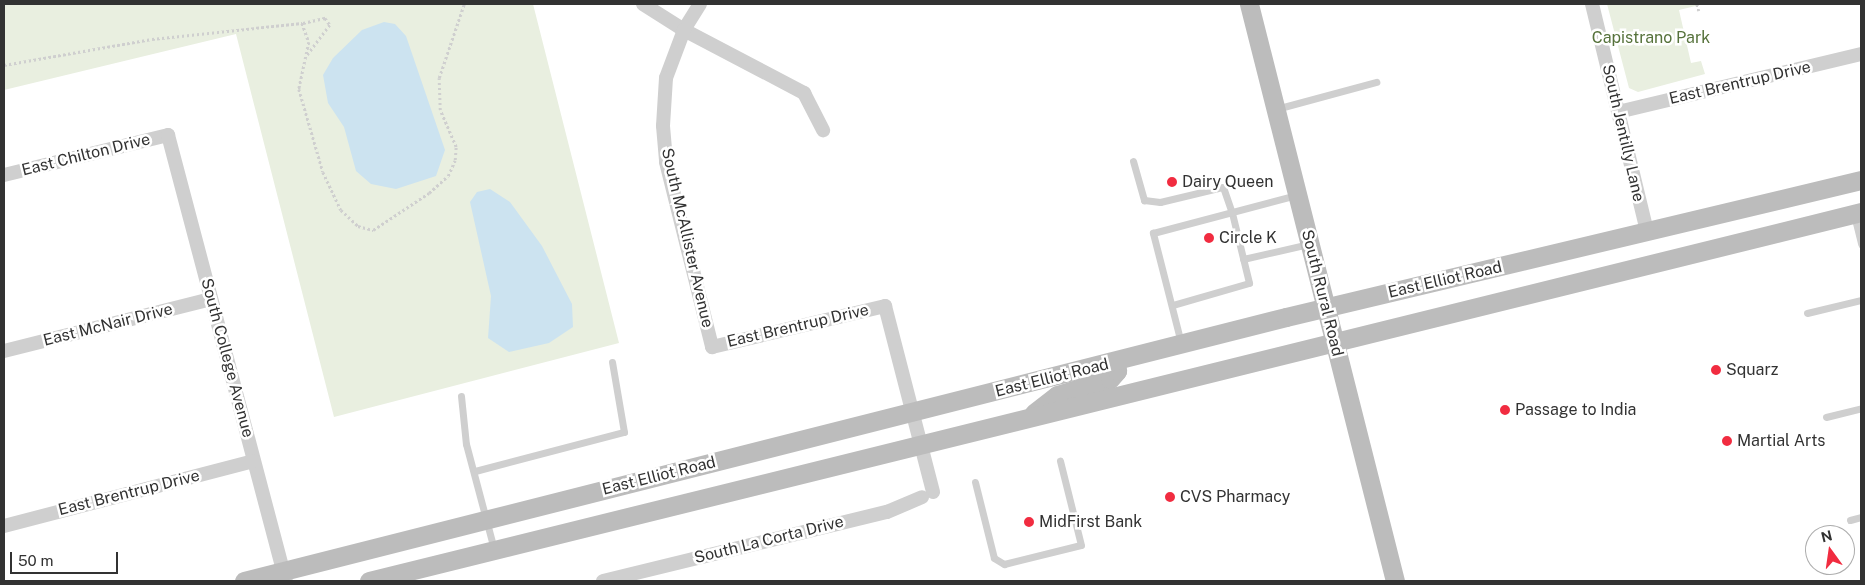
<!DOCTYPE html>
<style>
body{margin:0}
#map{position:relative;width:1865px;height:585px;overflow:hidden;background:#fff;font-family:"Public Sans",sans-serif}
div>[style]{position:absolute}
.green>*{inset:0;background:#e9efe0}
.water>*{inset:0;background:#cce3f0}
.path>*{height:2.5px;margin-top:-1.25px;transform-origin:0;background:repeating-linear-gradient(90deg,#cfcfcf 0 2.5px,transparent 0 5px)}
.lane>*{height:7px;margin:-3.5px;padding:0 3.5px;transform-origin:3.5px;border-radius:3.5px;background:#cfcfcf}
.street>*{height:14px;margin:-7px;padding:0 7px;transform-origin:7px;border-radius:7px;background:#cfcfcf}
.secondary>*{height:19px;margin:-9.5px;padding:0 9.5px;transform-origin:9.5px;border-radius:9.5px;background:#bcbcbc}
.dots>*{width:14px;height:14px;translate:-50% -50%;box-sizing:border-box;border:2px solid #fff;border-radius:50%}
span{translate:-50% -50%;white-space:nowrap;text-align:center;line-height:1.15;-webkit-text-stroke:5px #fff;paint-order:stroke}
.park-label{font-size:16px;color:#56723b}
.street-label{font-size:16px;color:#323232}
.poi-label{font-size:16px;color:#323232}
.left{translate:0 -50%;text-align:left}
.frame{position:absolute;inset:0;border:5px solid #323232;pointer-events:none}
.north{position:absolute;left:1805px;top:525px;width:50px;height:50px;box-sizing:border-box;background:#fff;border:1px solid #adadad;border-radius:50%;rotate:346deg;font-size:14px;font-weight:700;line-height:20px;text-align:center;color:#323232}
.north::after{content:'';display:block;margin:auto;width:18px;height:22px;background:#f12c40;clip-path:polygon(50% 0,100% 100%,50% 72%,0 100%)}
.scale{position:absolute;left:10px;top:552px;width:108px;height:22px;box-sizing:border-box;border:2px solid #323232;border-top:0;padding-left:6px;font-size:15px;line-height:18px;white-space:nowrap;color:#323232;-webkit-text-stroke:4px #fff;paint-order:stroke}
</style>
<div id="map">
<div class="green">
<div style="clip-path:polygon(4px 4px,533px 4px,619px 343px,334px 417px,236px 34px,4px 90px)"></div>
<div style="clip-path:polygon(1607px 4px,1704px 4px,1679px 10px,1691px 63px,1701px 61px,1705px 74px,1638px 92px,1629px 88px)"></div>
</div>
<div class="water">
<div style="clip-path:polygon(384px 22px,395px 24px,406px 36px,445px 150px,436px 176px,396px 189px,371px 184px,356px 171px,344px 127px,328px 103px,323px 75px,333px 58px,362px 30px)"></div>
<div style="clip-path:polygon(490px 189px,510px 202px,542px 246px,572px 304px,573px 327px,549px 343px,509px 352px,488px 338px,491px 296px,470px 202px,477px 192px)"></div>
</div>
<div class="path">
<div style="left:1697px;top:4px;width:7px;rotate:74deg"></div>
<div style="left:303px;top:23px;width:23px;rotate:-13deg"></div>
<div style="left:325px;top:18px;width:9px;rotate:54deg"></div>
<div style="left:330px;top:25px;width:39px;rotate:127deg"></div>
<div style="left:4px;top:65px;width:150px;rotate:-10deg"></div>
<div style="left:152px;top:39px;width:151px;rotate:-6.1deg"></div>
<div style="left:302px;top:23px;width:20px;rotate:70deg"></div>
<div style="left:309px;top:42px;width:48px;rotate:102deg"></div>
<div style="left:299px;top:89px;width:86px;rotate:73.9deg"></div>
<div style="left:323px;top:172px;width:42px;rotate:64.7deg"></div>
<div style="left:341px;top:210px;width:23px;rotate:43deg"></div>
<div style="left:358px;top:226px;width:16px;rotate:15deg"></div>
<div style="left:373px;top:230px;width:67px;rotate:-33.5deg"></div>
<div style="left:429px;top:193px;width:25px;rotate:-42deg"></div>
<div style="left:448px;top:176px;width:17px;rotate:-66deg"></div>
<div style="left:455px;top:160px;width:13px;rotate:-86deg"></div>
<div style="left:456px;top:147px;width:40px;rotate:-113.4deg"></div>
<div style="left:440px;top:110px;width:32px;rotate:-92deg"></div>
<div style="left:439px;top:78px;width:78px;rotate:-71.3deg"></div>
</div>
<div class="lane">
<div style="left:1276px;top:109px;width:104px;rotate:-15.1deg"></div>
<div style="left:1133px;top:161px;width:41px;rotate:74.2deg"></div>
<div style="left:1144px;top:200px;width:16px;rotate:7deg"></div>
<div style="left:1160px;top:202px;width:65px;rotate:-13.4deg"></div>
<div style="left:1223px;top:187px;width:28px;rotate:71deg"></div>
<div style="left:1232px;top:213px;width:72px;rotate:76.3deg"></div>
<div style="left:1249px;top:283px;width:79px;rotate:163.9deg"></div>
<div style="left:1854px;top:215px;width:30px;rotate:76deg"></div>
<div style="left:1243px;top:259px;width:68px;rotate:-12.8deg"></div>
<div style="left:1807px;top:313px;width:56px;rotate:-13.5deg"></div>
<div style="left:1181px;top:343px;width:114px;rotate:-104.3deg"></div>
<div style="left:1153px;top:233px;width:149px;rotate:-14.8deg"></div>
<div style="left:461px;top:396px;width:48px;rotate:84.1deg"></div>
<div style="left:466px;top:444px;width:109px;rotate:75.1deg"></div>
<div style="left:1826px;top:417px;width:36px;rotate:-14deg"></div>
<div style="left:475px;top:471px;width:154px;rotate:-14.7deg"></div>
<div style="left:624px;top:432px;width:71px;rotate:-99.7deg"></div>
<div style="left:975px;top:482px;width:78px;rotate:76deg"></div>
<div style="left:994px;top:558px;width:12px;rotate:31deg"></div>
<div style="left:1004px;top:564px;width:79px;rotate:-13.9deg"></div>
<div style="left:1081px;top:545px;width:87px;rotate:-104deg"></div>
<div style="left:1850px;top:520px;width:11px;rotate:-15deg"></div>
</div>
<div class="street">
<div style="left:643px;top:4px;width:49px;rotate:32.4deg"></div>
<div style="left:684px;top:30px;width:136px;rotate:27.7deg"></div>
<div style="left:804px;top:93px;width:42px;rotate:62.8deg"></div>
<div style="left:700px;top:4px;width:31px;rotate:122deg"></div>
<div style="left:684px;top:30px;width:51px;rotate:110.6deg"></div>
<div style="left:666px;top:78px;width:48px;rotate:93.6deg"></div>
<div style="left:663px;top:126px;width:36px;rotate:85deg"></div>
<div style="left:666px;top:162px;width:191px;rotate:76deg"></div>
<div style="left:712px;top:347px;width:178px;rotate:-13.3deg"></div>
<div style="left:885px;top:306px;width:192px;rotate:75.5deg"></div>
<div style="left:1592px;top:4px;width:235px;rotate:76.4deg"></div>
<div style="left:1618px;top:112px;width:250px;rotate:-13.4deg"></div>
<div style="left:4px;top:175px;width:169px;rotate:-13.7deg"></div>
<div style="left:168px;top:135px;width:461px;rotate:75.2deg"></div>
<div style="left:4px;top:351px;width:213px;rotate:-14.1deg"></div>
<div style="left:4px;top:526px;width:258px;rotate:-14.6deg"></div>
<div style="left:603px;top:581px;width:292px;rotate:-13.7deg"></div>
<div style="left:887px;top:512px;width:38px;rotate:-23deg"></div>
</div>
<div class="secondary">
<div style="left:1249px;top:4px;width:595px;rotate:75.8deg"></div>
<div style="left:1034px;top:413px;width:29px;rotate:-38deg"></div>
<div style="left:1057px;top:395px;width:55px;rotate:-16.8deg"></div>
<div style="left:1110px;top:379px;width:11px;rotate:-49deg"></div>
<div style="left:1117px;top:371px;width:8px;rotate:-97deg"></div>
<div style="left:244px;top:581px;width:1075px;rotate:-14.22deg"></div>
<div style="left:1286px;top:317px;width:591px;rotate:-13.4deg"></div>
<div style="left:369px;top:581px;width:1537px;rotate:-13.89deg"></div>
</div>
<div class="dots">
<div style="left:1172px;top:182px;background:#f12c40"></div>
<div style="left:1209px;top:238px;background:#f12c40"></div>
<div style="left:1716px;top:370px;background:#f12c40"></div>
<div style="left:1505px;top:410px;background:#f12c40"></div>
<div style="left:1727px;top:441px;background:#f12c40"></div>
<div style="left:1170px;top:497px;background:#f12c40"></div>
<div style="left:1029px;top:522px;background:#f12c40"></div>
</div>
<div class="park-label">
<span style="left:1651px;top:38px">Capistrano Park</span>
</div>
<div class="street-label">
<span style="left:1740px;top:83px;rotate:-13deg">East Brentrup Drive</span>
<span style="left:1623px;top:133px;rotate:77deg">South Jentilly Lane</span>
<span style="left:86px;top:155px;rotate:-14deg">East Chilton Drive</span>
<span style="left:687px;top:238px;rotate:77deg">South McAllister Avenue</span>
<span style="left:1445px;top:280px;rotate:-13deg">East Elliot Road</span>
<span style="left:1322px;top:293px;rotate:76deg">South Rural Road</span>
<span style="left:108px;top:325px;rotate:-14deg">East McNair Drive</span>
<span style="left:798px;top:326px;rotate:-13deg">East Brentrup Drive</span>
<span style="left:227px;top:358px;rotate:75deg">South College Avenue</span>
<span style="left:1052px;top:378px;rotate:-14deg">East Elliot Road</span>
<span style="left:659px;top:476px;rotate:-14deg">East Elliot Road</span>
<span style="left:129px;top:493px;rotate:-14deg">East Brentrup Drive</span>
<span style="left:769px;top:540px;rotate:-14deg">South La Corta Drive</span>
</div>
<div class="poi-label">
<span class="left" style="left:1182px;top:182px">Dairy Queen</span>
<span class="left" style="left:1219px;top:238px">Circle K</span>
<span class="left" style="left:1726px;top:370px">Squarz</span>
<span class="left" style="left:1515px;top:410px">Passage to India</span>
<span class="left" style="left:1737px;top:441px">Martial Arts</span>
<span class="left" style="left:1180px;top:497px">CVS Pharmacy</span>
<span class="left" style="left:1039px;top:522px">MidFirst Bank</span>
</div>
<div class="frame"></div>
<div class="north">N</div>
<div class="scale">50 m</div>
</div>
